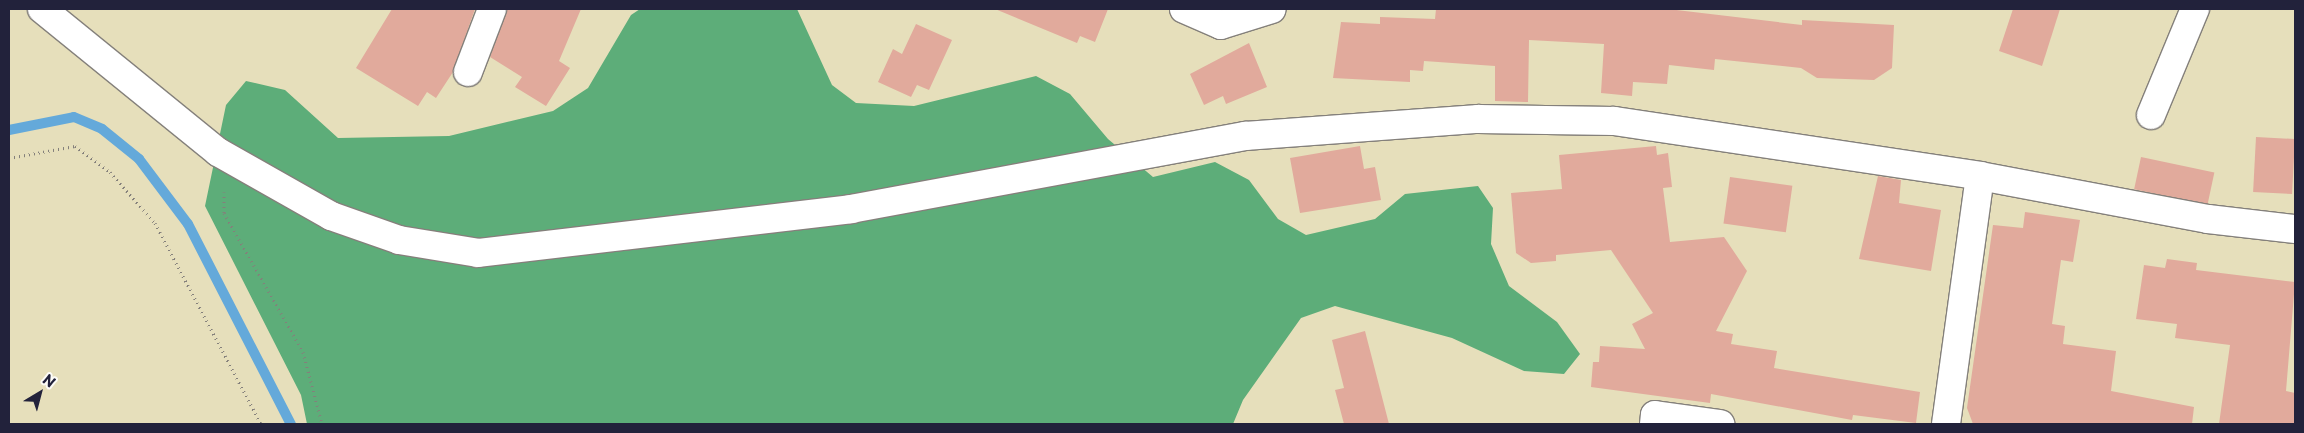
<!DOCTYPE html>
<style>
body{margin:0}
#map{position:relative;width:2304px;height:433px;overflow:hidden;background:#e6dfbb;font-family:"Playpen Sans",sans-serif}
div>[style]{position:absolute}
.forest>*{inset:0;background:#5dad79}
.stream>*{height:10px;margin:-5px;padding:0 5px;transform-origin:5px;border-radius:5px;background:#64a9da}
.building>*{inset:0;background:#e1aa9c;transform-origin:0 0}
.path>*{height:3px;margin-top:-1.5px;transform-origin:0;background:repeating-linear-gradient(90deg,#84807b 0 1px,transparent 0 5px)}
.roads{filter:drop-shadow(1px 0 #84807b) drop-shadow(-1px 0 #84807b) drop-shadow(0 1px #84807b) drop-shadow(0 -1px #84807b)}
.minor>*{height:28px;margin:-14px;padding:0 14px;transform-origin:14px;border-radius:14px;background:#fff}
span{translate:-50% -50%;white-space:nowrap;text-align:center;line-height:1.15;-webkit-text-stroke:5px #fdfcf7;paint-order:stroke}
.frame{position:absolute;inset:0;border:10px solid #22223b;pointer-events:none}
.north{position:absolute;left:15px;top:368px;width:50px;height:50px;-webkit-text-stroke:4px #fdfcf7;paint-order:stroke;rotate:37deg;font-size:14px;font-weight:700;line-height:20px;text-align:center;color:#22223b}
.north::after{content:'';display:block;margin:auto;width:18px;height:22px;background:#22223b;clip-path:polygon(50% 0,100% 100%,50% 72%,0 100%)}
</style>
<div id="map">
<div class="forest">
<div style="clip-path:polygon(640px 9px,797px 9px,832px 85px,856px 103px,914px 106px,1036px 76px,1070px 94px,1108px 139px,1153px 177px,1215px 162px,1249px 180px,1278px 219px,1306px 235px,1375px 219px,1405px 194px,1478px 186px,1493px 208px,1491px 244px,1509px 286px,1557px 322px,1580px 354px,1564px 374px,1524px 371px,1452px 338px,1335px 306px,1301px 318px,1243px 400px,1233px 424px,307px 424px,301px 395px,205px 206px,226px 105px,246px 81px,285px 90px,338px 138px,449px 136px,553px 111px,588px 88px,631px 15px)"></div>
</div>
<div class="stream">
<div style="left:9px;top:130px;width:66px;rotate:-11.3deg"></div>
<div style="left:74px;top:117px;width:30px;rotate:23deg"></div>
<div style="left:102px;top:129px;width:48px;rotate:39deg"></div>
<div style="left:139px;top:159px;width:81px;rotate:53deg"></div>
<div style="left:188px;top:224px;width:225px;rotate:62.8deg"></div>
</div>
<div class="building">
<div style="clip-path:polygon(392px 9px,475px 9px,453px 72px,436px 98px,427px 92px,418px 106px,356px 68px)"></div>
<div style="clip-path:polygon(507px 9px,581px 9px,559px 61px,570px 68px,546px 106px,515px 87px,522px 77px,490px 57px)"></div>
<div style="clip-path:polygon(995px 9px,1108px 9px,1095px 42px,1080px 36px,1077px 43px)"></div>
<div style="clip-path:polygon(1436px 9px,1668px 9px,1802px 25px,1802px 20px,1894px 25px,1892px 68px,1874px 80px,1817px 78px,1801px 68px,1715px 59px,1714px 70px,1669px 65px,1667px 84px,1633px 82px,1632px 96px,1601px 93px,1604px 44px,1529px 40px,1528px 102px,1495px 101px,1495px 66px,1424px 61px,1423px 71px,1410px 70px,1410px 82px,1333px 78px,1341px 22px,1380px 24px,1380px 17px,1435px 19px)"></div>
<div style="clip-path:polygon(2013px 9px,2060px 9px,2042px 66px,1999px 51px)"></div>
<div style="clip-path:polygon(916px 24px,952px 40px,929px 90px,917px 85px,911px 97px,878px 82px,893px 49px,902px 54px)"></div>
<div style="clip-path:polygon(1249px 43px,1267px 87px,1226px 104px,1223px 96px,1204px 105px,1190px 74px)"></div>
<div style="left:2256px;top:137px;width:39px;height:55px;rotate:3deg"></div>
<div style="clip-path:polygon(1360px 146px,1364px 169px,1375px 167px,1381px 200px,1300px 213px,1290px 158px)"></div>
<div style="clip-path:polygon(1656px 146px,1657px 155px,1668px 153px,1672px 187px,1663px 188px,1670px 242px,1724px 237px,1747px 271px,1716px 331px,1733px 334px,1731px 344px,1777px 351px,1774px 368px,1920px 392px,1916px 423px,1853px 415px,1852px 420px,1711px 394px,1710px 403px,1591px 387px,1593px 362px,1599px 362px,1600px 346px,1645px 349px,1632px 324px,1653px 313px,1611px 250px,1556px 255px,1556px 261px,1531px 263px,1516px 253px,1511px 193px,1562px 189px,1559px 155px)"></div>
<div style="left:2141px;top:157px;width:75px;height:33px;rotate:12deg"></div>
<div style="clip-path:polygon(1878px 176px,1901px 180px,1899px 203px,1941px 210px,1931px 271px,1859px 259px)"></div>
<div style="left:1730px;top:177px;width:63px;height:47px;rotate:8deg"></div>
<div style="clip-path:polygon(2025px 212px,2080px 220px,2073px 262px,2061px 260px,2052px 324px,2065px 326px,2063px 344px,2116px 351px,2111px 391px,2194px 407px,2192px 424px,1973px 424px,1967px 408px,1993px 225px,2023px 228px)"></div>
<div style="clip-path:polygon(2167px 259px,2197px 263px,2196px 270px,2295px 282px,2286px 391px,2295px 393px,2295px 424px,2219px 424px,2230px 345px,2175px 338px,2177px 324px,2136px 319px,2144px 265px,2165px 268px)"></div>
<div style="clip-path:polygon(1365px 331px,1389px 424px,1344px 424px,1335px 390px,1344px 388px,1332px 340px)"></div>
</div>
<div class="path">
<div style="left:9px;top:158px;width:67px;rotate:-10.3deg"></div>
<div style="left:75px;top:146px;width:44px;rotate:36.6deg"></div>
<div style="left:110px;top:172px;width:68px;rotate:48.6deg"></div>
<div style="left:155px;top:223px;width:227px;rotate:62.2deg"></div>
<div style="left:224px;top:192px;width:21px;rotate:90deg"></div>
<div style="left:224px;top:213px;width:160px;rotate:60.4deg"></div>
<div style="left:303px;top:352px;width:74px;rotate:75.2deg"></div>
</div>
<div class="roads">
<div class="minor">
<div style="left:42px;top:9px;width:227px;rotate:39.1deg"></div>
<div style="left:218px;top:152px;width:130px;rotate:29.5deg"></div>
<div style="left:331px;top:216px;width:72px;rotate:19.4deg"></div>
<div style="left:399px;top:240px;width:80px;rotate:9.3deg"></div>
<div style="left:478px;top:253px;width:376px;rotate:-6.7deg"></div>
<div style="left:851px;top:209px;width:401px;rotate:-10.5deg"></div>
<div style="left:1245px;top:136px;width:234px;rotate:-4.2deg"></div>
<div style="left:1478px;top:119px;width:136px;rotate:0.8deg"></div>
<div style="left:1614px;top:121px;width:370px;rotate:8.5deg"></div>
<div style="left:1980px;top:176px;width:232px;rotate:10.7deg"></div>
<div style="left:2208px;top:219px;width:88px;rotate:6.6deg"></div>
<div style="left:1184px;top:9px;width:40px;rotate:23.4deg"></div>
<div style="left:1221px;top:25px;width:53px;rotate:-17.4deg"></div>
<div style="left:468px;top:72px;width:67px;rotate:-69.1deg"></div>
<div style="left:2151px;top:115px;width:115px;rotate:-67.5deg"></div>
<div style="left:1654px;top:424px;width:9px;rotate:-84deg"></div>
<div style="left:1655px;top:415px;width:66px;rotate:7.9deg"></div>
<div style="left:1946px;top:424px;width:250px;rotate:-82.2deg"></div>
</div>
</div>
<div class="frame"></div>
<div class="north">N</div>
</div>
